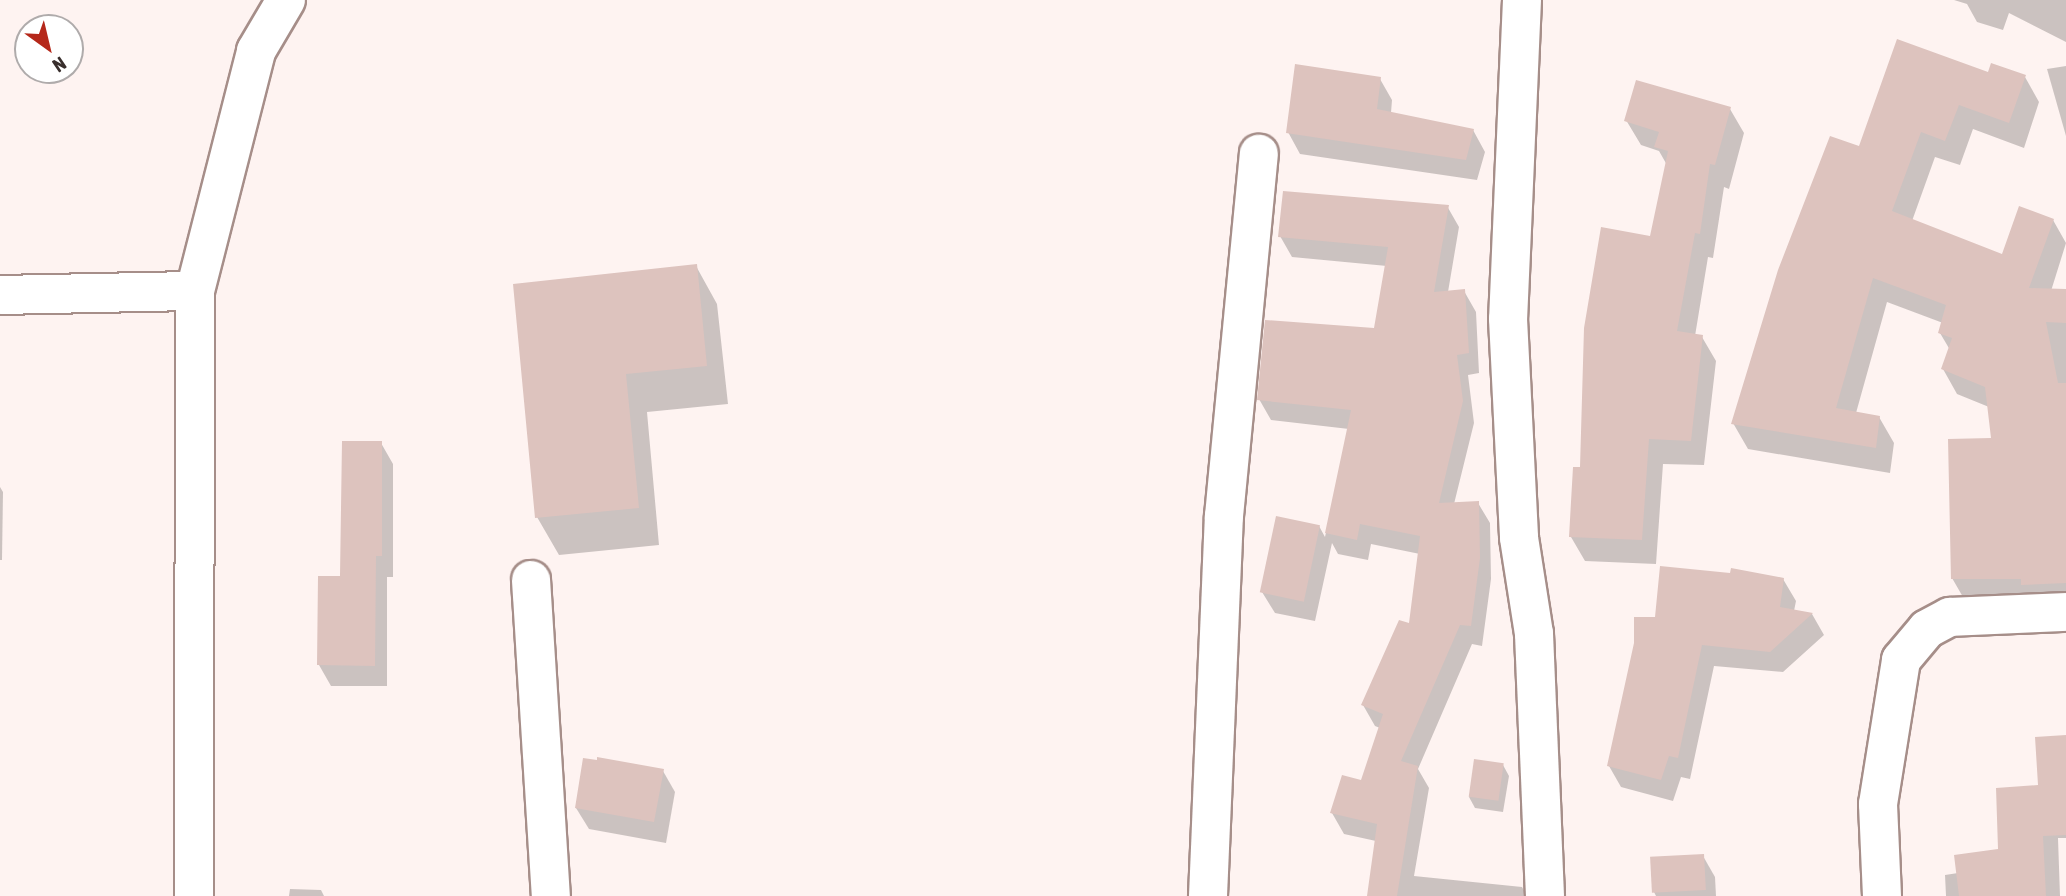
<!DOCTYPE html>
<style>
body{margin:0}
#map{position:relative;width:2066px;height:896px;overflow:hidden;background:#fef3f1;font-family:"Asap Condensed",sans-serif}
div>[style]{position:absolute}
.shadow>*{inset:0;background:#0003}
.building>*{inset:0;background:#ddc3be;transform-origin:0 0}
.roads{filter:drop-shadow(2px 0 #a68e89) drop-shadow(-2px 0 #a68e89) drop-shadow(0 2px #a68e89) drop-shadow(0 -2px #a68e89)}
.street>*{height:38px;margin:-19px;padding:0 19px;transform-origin:19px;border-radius:19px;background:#fff}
span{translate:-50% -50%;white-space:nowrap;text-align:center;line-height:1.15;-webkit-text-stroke:7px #fff;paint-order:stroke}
.north{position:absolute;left:14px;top:14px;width:70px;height:70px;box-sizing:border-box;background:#fff;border:2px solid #afabab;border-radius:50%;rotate:146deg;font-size:19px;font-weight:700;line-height:28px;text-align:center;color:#382e2c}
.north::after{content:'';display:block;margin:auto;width:24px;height:32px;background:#b5281a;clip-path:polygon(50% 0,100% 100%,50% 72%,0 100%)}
</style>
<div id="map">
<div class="shadow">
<div style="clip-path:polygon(1954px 0,2066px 0,2066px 42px,2009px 13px,2003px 30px,1977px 22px,1967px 4px)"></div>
<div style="clip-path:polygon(2066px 66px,2066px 136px,2047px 69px)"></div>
<div style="clip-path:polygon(1990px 74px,2025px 77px,2039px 102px,2024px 148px,1973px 129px,1960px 165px,1935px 157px,1912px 221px,2003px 256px,2053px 220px,2066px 243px,2051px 291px,2066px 291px,2066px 608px,1967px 604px,1952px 578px,1993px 440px,1989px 407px,1957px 394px,1943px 369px,1950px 350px,1940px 333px,1943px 323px,1887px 302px,1856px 413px,1879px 417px,1894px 443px,1890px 473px,1748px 449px,1733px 423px,1860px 148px)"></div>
<div style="clip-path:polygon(1380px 79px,1392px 100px,1391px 113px,1473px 130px,1485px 152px,1477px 180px,1300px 154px,1288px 132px)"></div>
<div style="clip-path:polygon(1730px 109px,1744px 133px,1729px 189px,1724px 187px,1713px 258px,1708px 257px,1695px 336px,1702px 337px,1716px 361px,1704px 465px,1663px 464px,1656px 564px,1585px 561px,1571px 537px,1581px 469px,1651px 238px,1667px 165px,1659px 151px,1641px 145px,1626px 120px)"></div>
<div style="clip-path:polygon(1447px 206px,1459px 227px,1448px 292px,1464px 291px,1476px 312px,1479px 373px,1468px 375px,1474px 423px,1454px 504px,1478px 503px,1490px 523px,1491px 579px,1482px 646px,1472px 644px,1418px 769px,1429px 788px,1414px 876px,1522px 887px,1527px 896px,1369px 896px,1376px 841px,1344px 834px,1332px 813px,1362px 782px,1380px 728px,1375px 726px,1363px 705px,1410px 626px,1420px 554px,1371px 544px,1368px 560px,1338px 554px,1332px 543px,1315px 621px,1275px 613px,1262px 592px,1319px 526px,1325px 537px,1349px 429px,1271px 420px,1259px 399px,1376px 329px,1387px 266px,1292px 257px,1280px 236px)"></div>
<div style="clip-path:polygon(696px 266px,717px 304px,728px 404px,647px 412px,659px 545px,559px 555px,537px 517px,515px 285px)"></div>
<div style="clip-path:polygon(381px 443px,393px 464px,393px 577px,387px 577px,387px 686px,331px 686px,319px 665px)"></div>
<div style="clip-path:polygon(0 487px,3px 492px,2px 560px,0 560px)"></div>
<div style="clip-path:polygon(1783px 579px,1796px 601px,1794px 611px,1812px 614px,1824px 635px,1783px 672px,1714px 666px,1690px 779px,1681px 777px,1673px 801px,1621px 787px,1609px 766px,1657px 619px)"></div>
<div style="clip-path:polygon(2066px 737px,2066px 838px,2058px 838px,2060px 896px,1946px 896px,1945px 875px,1958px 873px,2000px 851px,2040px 787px)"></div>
<div style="clip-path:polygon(1503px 765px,1509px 776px,1503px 812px,1475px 808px,1469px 797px)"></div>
<div style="clip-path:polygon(663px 771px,675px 792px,666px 843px,589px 829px,576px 808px)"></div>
<div style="clip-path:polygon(1703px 856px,1715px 877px,1716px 896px,1656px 896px,1654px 892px)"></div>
<div style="clip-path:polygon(290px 889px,321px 890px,324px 896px,289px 896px)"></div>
</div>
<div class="building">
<div style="clip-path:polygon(1897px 39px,1988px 72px,1991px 63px,2026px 75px,2009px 123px,1959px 105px,1945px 141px,1921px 132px,1892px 211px,2002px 254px,2019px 206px,2054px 219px,2029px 288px,2066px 289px,2066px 323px,2046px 322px,2058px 383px,2066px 383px,2066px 583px,2021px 585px,2021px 579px,1951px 579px,1948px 439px,1991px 438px,1985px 387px,1941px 369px,1952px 338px,1938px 333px,1946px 305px,1873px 278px,1836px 408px,1880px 416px,1876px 448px,1731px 424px,1778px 270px,1830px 136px,1859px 146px)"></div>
<div style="clip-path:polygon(1295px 64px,1381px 77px,1377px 109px,1474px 129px,1466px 160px,1286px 133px)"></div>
<div style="clip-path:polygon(1636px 80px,1731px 107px,1715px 165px,1710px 164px,1700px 234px,1695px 233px,1677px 331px,1703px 335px,1691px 441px,1649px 439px,1642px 540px,1569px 537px,1573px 467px,1580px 467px,1584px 328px,1601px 227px,1650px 236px,1668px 151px,1654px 147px,1659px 132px,1624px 121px)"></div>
<div style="clip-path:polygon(1283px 191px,1449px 205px,1434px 292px,1465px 289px,1469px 353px,1457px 355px,1463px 401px,1439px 503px,1479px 501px,1480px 558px,1471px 626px,1460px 625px,1401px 761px,1418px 766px,1397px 896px,1367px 896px,1377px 824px,1330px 813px,1342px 775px,1361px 780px,1383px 714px,1361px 705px,1399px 620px,1409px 623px,1420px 536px,1360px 524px,1357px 540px,1325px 533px,1351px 410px,1257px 400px,1265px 320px,1374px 328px,1388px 247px,1278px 237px)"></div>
<div style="clip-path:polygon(697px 264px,707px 366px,626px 374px,639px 508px,535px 518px,513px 284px)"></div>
<div style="clip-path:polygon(342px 441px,382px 441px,382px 556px,376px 556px,375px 666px,317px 665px,318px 576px,340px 576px)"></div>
<div style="left:1276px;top:516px;width:45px;height:78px;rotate:12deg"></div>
<div style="clip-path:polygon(1660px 566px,1730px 573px,1731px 568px,1784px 578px,1780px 607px,1813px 613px,1770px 652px,1702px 645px,1678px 758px,1669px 756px,1661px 780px,1607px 766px,1634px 643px,1634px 617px,1655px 617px)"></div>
<div style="clip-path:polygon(2066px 735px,2066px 835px,2043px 836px,2046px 896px,1959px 896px,1954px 855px,1998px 849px,1996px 788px,2038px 785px,2035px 737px)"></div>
<div style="clip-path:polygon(597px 757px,664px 769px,654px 822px,575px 808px,583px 758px,597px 760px)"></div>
<div style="left:1474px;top:759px;width:30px;height:38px;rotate:8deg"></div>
<div style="left:1704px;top:854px;width:36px;height:54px;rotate:87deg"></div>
</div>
<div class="roads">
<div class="street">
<div style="left:1522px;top:0;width:319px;rotate:92.5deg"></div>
<div style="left:1508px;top:319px;width:219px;rotate:87.1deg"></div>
<div style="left:1519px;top:538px;width:97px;rotate:81.1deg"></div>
<div style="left:1534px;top:634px;width:262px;rotate:87.6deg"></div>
<div style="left:0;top:295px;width:195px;rotate:-1.2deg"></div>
<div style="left:531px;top:580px;width:317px;rotate:86.4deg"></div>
<div style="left:194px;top:896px;width:605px;rotate:-89.91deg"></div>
<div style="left:195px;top:291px;width:248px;rotate:-75.7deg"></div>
<div style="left:256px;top:51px;width:59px;rotate:-59.5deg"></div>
<div style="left:1208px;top:896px;width:380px;rotate:-87.6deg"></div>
<div style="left:1224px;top:516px;width:364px;rotate:-84.5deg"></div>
<div style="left:1882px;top:896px;width:92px;rotate:-92.5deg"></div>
<div style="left:1878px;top:804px;width:146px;rotate:-80.9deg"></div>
<div style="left:1901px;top:660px;width:40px;rotate:-50deg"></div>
<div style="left:1927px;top:629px;width:26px;rotate:-28deg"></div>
<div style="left:1950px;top:617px;width:116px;rotate:-2.5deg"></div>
</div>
</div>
<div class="north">N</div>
</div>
